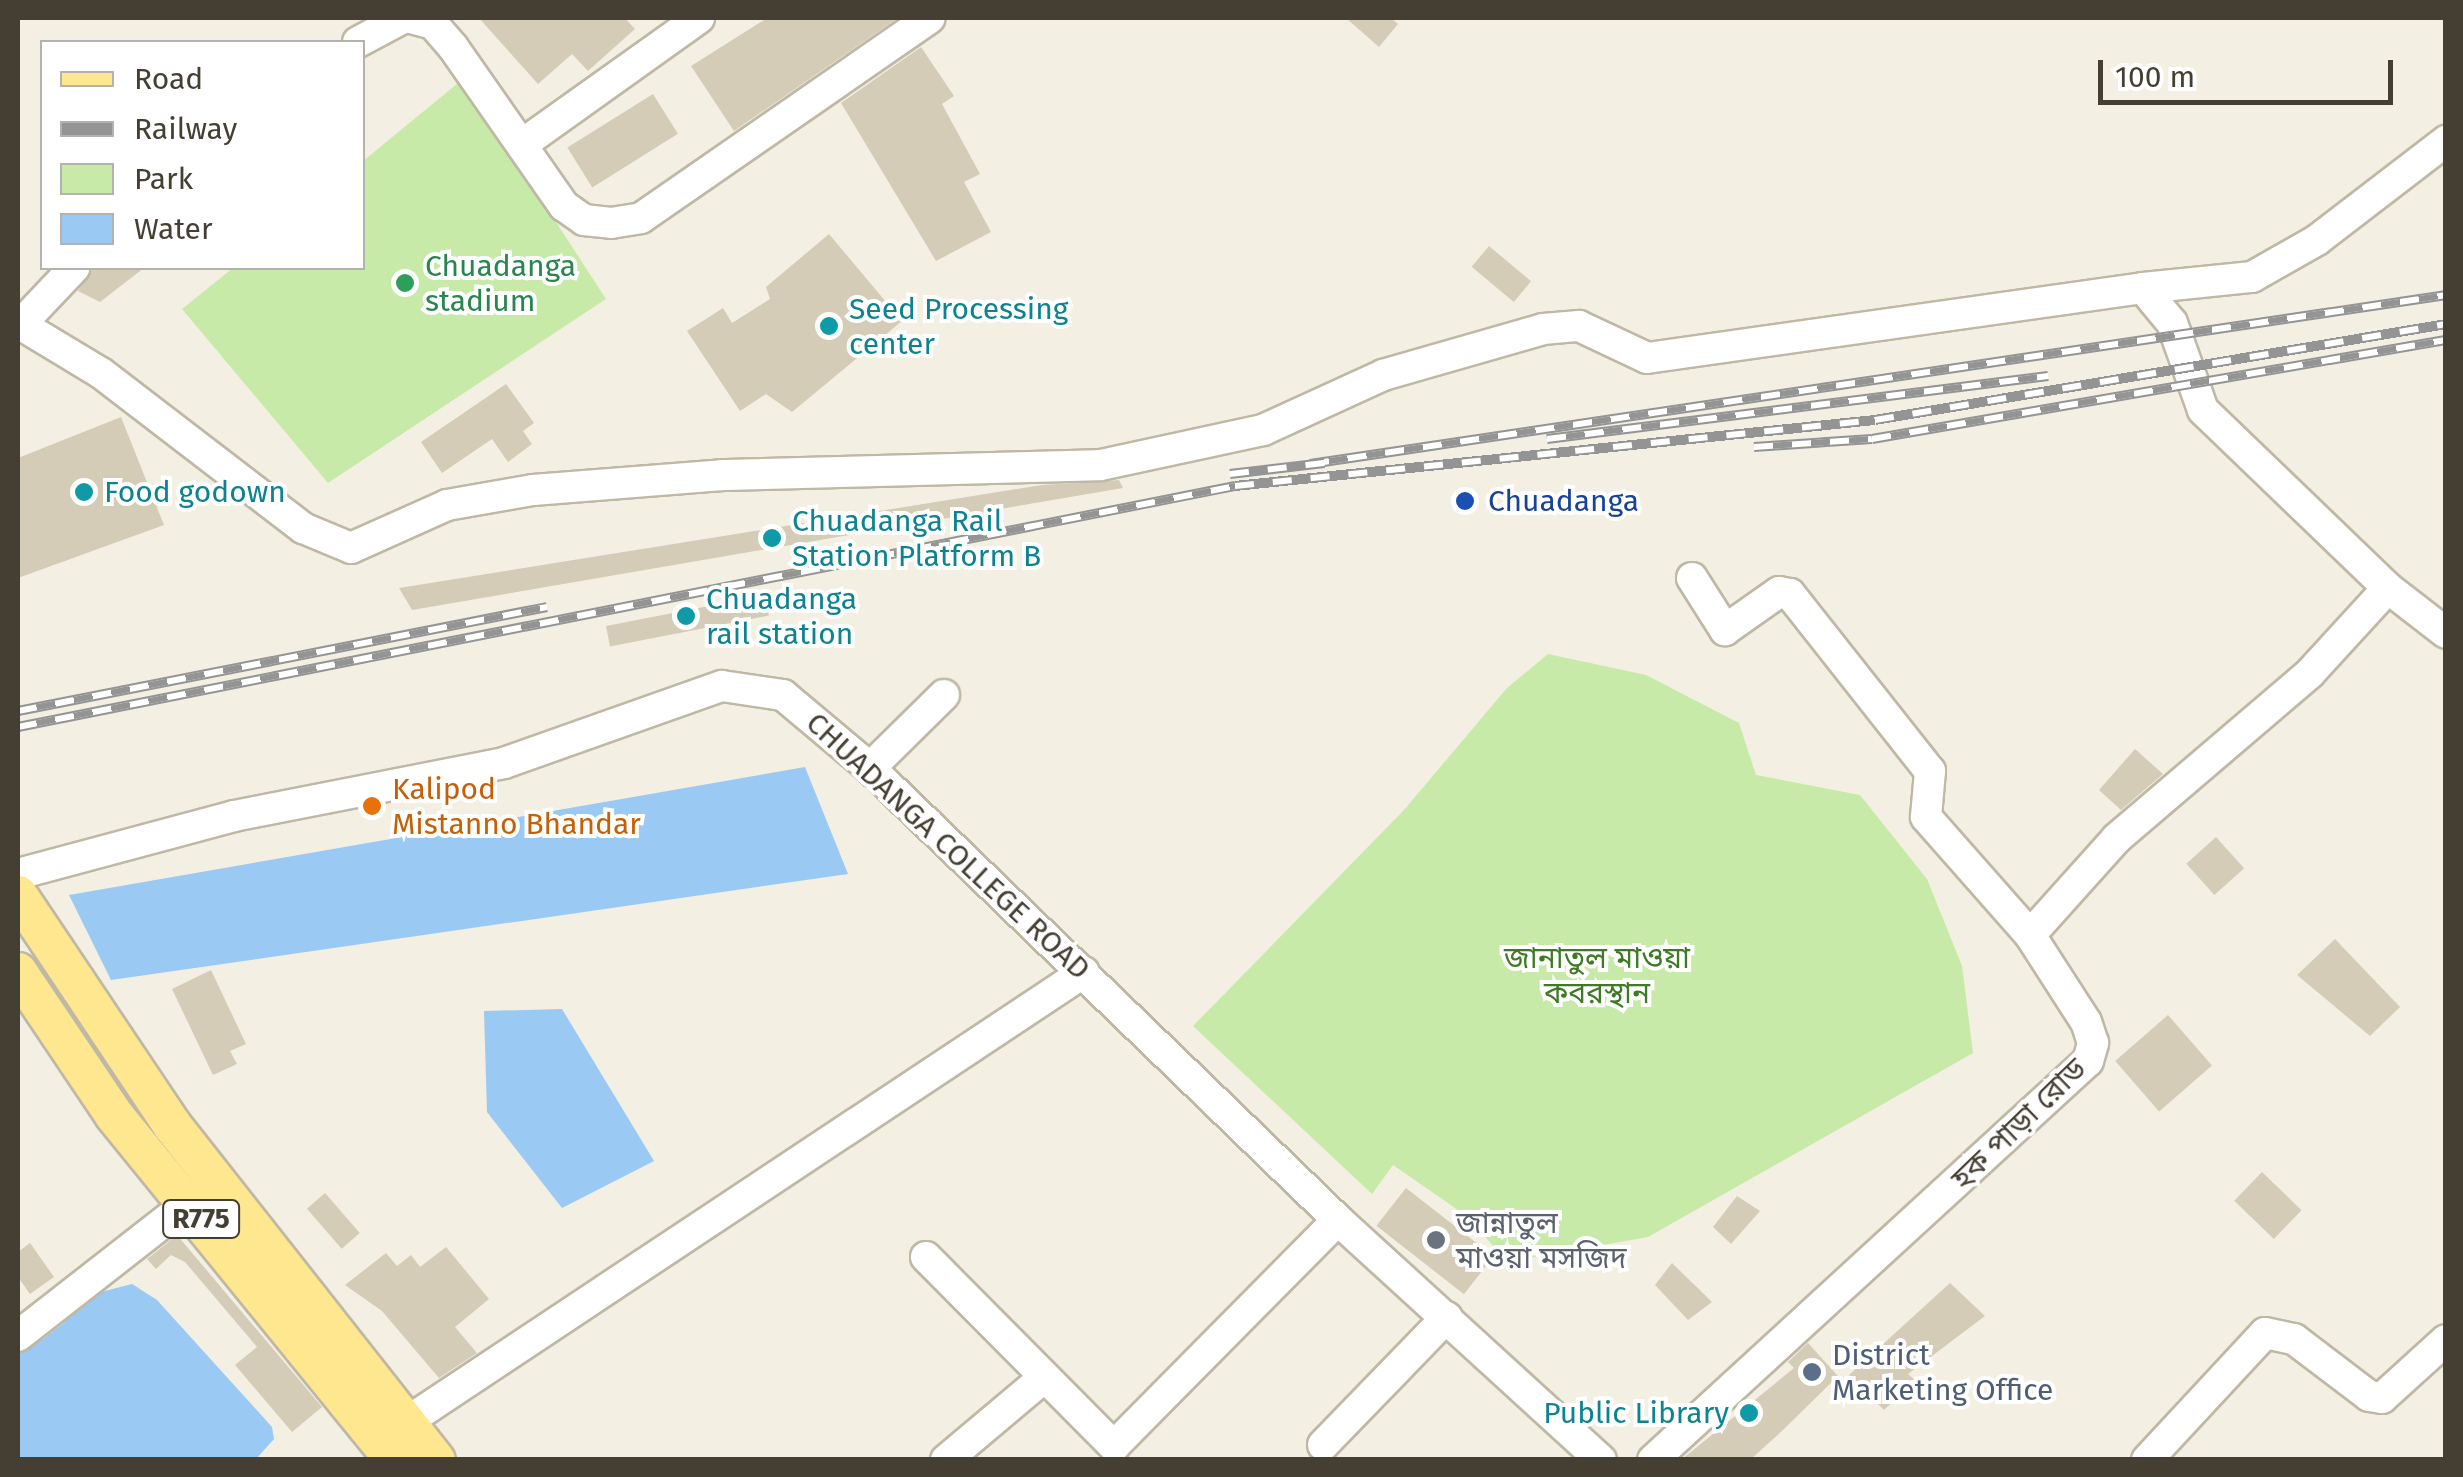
<!DOCTYPE html>
<meta charset="utf-8">
<style>
body{margin:0}
#map{position:relative;width:2463px;height:1477px;overflow:hidden;background:#f3efe3;font-family:"Fira Sans","Noto Sans Bengali",sans-serif}
div>[style]{position:absolute}
.green>*{inset:0;background:#c8eaa9}
.water>*{inset:0;background:#9ac9f4}
.building>*{inset:0;background:#d5ccb8;transform-origin:0 0}
.roads{filter:drop-shadow(2px 0 #bfb8a5) drop-shadow(-2px 0 #bfb8a5) drop-shadow(0 2px #bfb8a5) drop-shadow(0 -2px #bfb8a5)}
.minor>*{height:30px;margin:-15px;padding:0 15px;transform-origin:15px;border-radius:15px;background:#fff}
.major>*{height:38px;margin:-19px;padding:0 19px;transform-origin:19px;border-radius:19px;background:#ffe790}
.rail>*{height:10px;margin-top:-5px;transform-origin:0;background:repeating-linear-gradient(90deg,#fff 0 19px,#949494 0 38px);box-sizing:border-box;border-block:2px solid #949494}
.dots>*{width:28px;height:28px;translate:-50% -50%;box-sizing:border-box;border:5px solid #fff;border-radius:50%}
span{translate:-50% -50%;white-space:nowrap;text-align:center;line-height:1.15;-webkit-text-stroke:8px #fff;paint-order:stroke}
.shield-label span{padding:2px 8px;background:#fff;border:2px solid;border-radius:8px;-webkit-text-stroke-width:0}
.shield-label{font-size:28px;color:#453f33;font-weight:700}
.leisure-label{font-size:30px;color:#27864d}
.left{translate:0 -50%;text-align:left}
.culture-label{font-size:30px;color:#0d838f}
.right{translate:-100% -50%;text-align:right}
.transit-label{font-size:30px;color:#164399}
.food-label{font-size:30px;color:#c56008}
.street-label{font-size:30px;color:#453f33}
.park-label{font-size:30px;color:#3e7a23}
.worship-label{font-size:30px;color:#5b616d}
.service-label{font-size:30px;color:#4e5e75}
.frame{position:absolute;inset:0;border:20px solid #453f33;pointer-events:none}
.legend{position:absolute;left:40px;top:40px;width:325px;height:230px;box-sizing:border-box;background:#fff;border:2px solid #b5b2ad;margin:0;padding:12px 18px;list-style:none;font-size:30px;color:#453f33}
.legend li{display:flex;align-items:center;gap:20px;height:50px}
.legend b{width:50px;border:2px solid #b5b2ad}
.scale{position:absolute;left:2098px;top:60px;width:295px;height:45px;box-sizing:border-box;border:5px solid #453f33;border-top:0;padding-left:12px;font-size:30px;line-height:35px;white-space:nowrap;color:#453f33;-webkit-text-stroke:8px #fff;paint-order:stroke}
</style>
<div id="map">
<div class="green">
<div style="clip-path:polygon(463px 79px,606px 299px,328px 483px,182px 309px,233px 268px,362px 268px,363px 161px)"></div>
<div style="clip-path:polygon(1548px 654px,1646px 675px,1739px 723px,1756px 775px,1860px 795px,1927px 879px,1962px 966px,1973px 1053px,1648px 1237px,1507px 1262px,1468px 1217px,1393px 1165px,1372px 1194px,1193px 1026px,1404px 810px,1507px 688px)"></div>
</div>
<div class="water">
<div style="clip-path:polygon(805px 767px,848px 874px,111px 980px,69px 895px)"></div>
<div style="clip-path:polygon(562px 1009px,654px 1161px,562px 1208px,487px 1112px,484px 1011px)"></div>
<div style="clip-path:polygon(132px 1284px,157px 1300px,272px 1427px,274px 1439px,256px 1459px,18px 1459px,18px 1346px,43px 1339px,65px 1322px,63px 1311px,93px 1294px)"></div>
</div>
<div class="building">
<div style="clip-path:polygon(479px 18px,625px 18px,635px 29px,588px 71px,572px 54px,538px 84px)"></div>
<div style="clip-path:polygon(767px 18px,898px 18px,734px 131px,691px 66px)"></div>
<div style="clip-path:polygon(1346px 18px,1391px 18px,1398px 24px,1379px 47px)"></div>
<div style="clip-path:polygon(921px 47px,954px 96px,942px 104px,980px 174px,964px 182px,991px 232px,936px 261px,841px 103px)"></div>
<div style="left:653px;top:94px;width:47px;height:101px;rotate:58deg"></div>
<div style="clip-path:polygon(829px 234px,902px 321px,792px 412px,766px 394px,740px 411px,687px 331px,723px 308px,732px 323px,770px 299px,766px 287px)"></div>
<div style="left:1489px;top:246px;width:55px;height:27px;rotate:40deg"></div>
<div style="clip-path:polygon(92px 268px,144px 268px,100px 302px,78px 291px)"></div>
<div style="clip-path:polygon(506px 384px,534px 423px,523px 431px,532px 444px,508px 462px,492px 439px,442px 473px,421px 442px)"></div>
<div style="clip-path:polygon(121px 417px,164px 525px,18px 578px,18px 458px)"></div>
<div style="clip-path:polygon(1119px 480px,1123px 488px,412px 610px,399px 588px,1042px 485px)"></div>
<div style="left:765px;top:595px;width:21px;height:162px;rotate:79deg"></div>
<div style="clip-path:polygon(2135px 749px,2163px 774px,2121px 810px,2099px 790px)"></div>
<div style="left:2216px;top:837px;width:42px;height:40px;rotate:48deg"></div>
<div style="clip-path:polygon(2335px 939px,2400px 1007px,2370px 1036px,2297px 975px)"></div>
<div style="clip-path:polygon(211px 970px,246px 1044px,230px 1051px,237px 1064px,213px 1075px,172px 989px)"></div>
<div style="left:2168px;top:1015px;width:67px;height:70px;rotate:49deg"></div>
<div style="left:2262px;top:1172px;width:55px;height:40px;rotate:44deg"></div>
<div style="left:1406px;top:1188px;width:111px;height:48px;rotate:38deg"></div>
<div style="left:325px;top:1193px;width:53px;height:24px;rotate:49deg"></div>
<div style="clip-path:polygon(1737px 1196px,1760px 1211px,1731px 1244px,1713px 1227px)"></div>
<div style="clip-path:polygon(177px 1235px,322px 1407px,292px 1432px,235px 1365px,257px 1347px,185px 1262px,171px 1255px,156px 1269px,147px 1259px)"></div>
<div style="clip-path:polygon(30px 1243px,54px 1277px,30px 1294px,18px 1277px,18px 1252px)"></div>
<div style="clip-path:polygon(446px 1247px,489px 1299px,455px 1327px,477px 1353px,439px 1378px,382px 1311px,345px 1285px,386px 1253px,397px 1266px,411px 1255px,420px 1267px)"></div>
<div style="clip-path:polygon(1672px 1263px,1712px 1302px,1688px 1320px,1655px 1285px)"></div>
<div style="clip-path:polygon(1950px 1283px,1985px 1316px,1908px 1374px,1916px 1381px,1884px 1410px,1849px 1375px)"></div>
<div style="clip-path:polygon(1808px 1343px,1838px 1376px,1784px 1429px,1750px 1460px,1681px 1460px,1794px 1368px,1788px 1362px)"></div>
</div>
<div class="roads">
<div class="minor">
<div style="left:411px;top:18px;width:23px;rotate:15deg"></div>
<div style="left:433px;top:24px;width:30px;rotate:49deg"></div>
<div style="left:453px;top:47px;width:194px;rotate:55.1deg"></div>
<div style="left:564px;top:206px;width:24px;rotate:35deg"></div>
<div style="left:584px;top:220px;width:27px;rotate:6deg"></div>
<div style="left:611px;top:223px;width:30px;rotate:-9deg"></div>
<div style="left:641px;top:218px;width:351px;rotate:-34.7deg"></div>
<div style="left:358px;top:42px;width:51px;rotate:-28.1deg"></div>
<div style="left:524px;top:143px;width:215px;rotate:-35.5deg"></div>
<div style="left:2143px;top:288px;width:110px;rotate:-5.8deg"></div>
<div style="left:2252px;top:277px;width:75px;rotate:-29.6deg"></div>
<div style="left:2317px;top:240px;width:163px;rotate:-37.5deg"></div>
<div style="left:18px;top:323px;width:97px;rotate:31.1deg"></div>
<div style="left:101px;top:373px;width:255px;rotate:37.5deg"></div>
<div style="left:303px;top:528px;width:52px;rotate:22.6deg"></div>
<div style="left:351px;top:548px;width:105px;rotate:-24.1deg"></div>
<div style="left:447px;top:505px;width:87px;rotate:-9.9deg"></div>
<div style="left:533px;top:490px;width:190px;rotate:-4.5deg"></div>
<div style="left:722px;top:475px;width:379px;rotate:-1.5deg"></div>
<div style="left:1101px;top:465px;width:166px;rotate:-12.2deg"></div>
<div style="left:1263px;top:430px;width:132px;rotate:-24.6deg"></div>
<div style="left:1383px;top:375px;width:166px;rotate:-16deg"></div>
<div style="left:1543px;top:329px;width:36px;rotate:-5deg"></div>
<div style="left:1579px;top:326px;width:75px;rotate:25.2deg"></div>
<div style="left:1647px;top:358px;width:501px;rotate:-8.03deg"></div>
<div style="left:2143px;top:288px;width:45px;rotate:50.4deg"></div>
<div style="left:2172px;top:323px;width:92px;rotate:70.4deg"></div>
<div style="left:2203px;top:410px;width:257px;rotate:43.9deg"></div>
<div style="left:2388px;top:588px;width:73px;rotate:37.8deg"></div>
<div style="left:20px;top:325px;width:79px;rotate:-46.5deg"></div>
<div style="left:1692px;top:578px;width:62px;rotate:57.6deg"></div>
<div style="left:1725px;top:630px;width:66px;rotate:-35.1deg"></div>
<div style="left:1779px;top:592px;width:11px;rotate:10deg"></div>
<div style="left:1790px;top:594px;width:226px;rotate:51.7deg"></div>
<div style="left:1930px;top:771px;width:46px;rotate:95deg"></div>
<div style="left:1926px;top:817px;width:157px;rotate:48.6deg"></div>
<div style="left:870px;top:768px;width:104px;rotate:-44.6deg"></div>
<div style="left:18px;top:874px;width:224px;rotate:-15deg"></div>
<div style="left:234px;top:816px;width:275px;rotate:-11.1deg"></div>
<div style="left:504px;top:763px;width:231px;rotate:-19.5deg"></div>
<div style="left:722px;top:686px;width:62px;rotate:8.4deg"></div>
<div style="left:783px;top:695px;width:114px;rotate:40deg"></div>
<div style="left:870px;top:768px;width:651px;rotate:44deg"></div>
<div style="left:1338px;top:1220px;width:356px;rotate:42.4deg"></div>
<div style="left:926px;top:1257px;width:267px;rotate:45.2deg"></div>
<div style="left:1114px;top:1446px;width:318px;rotate:-45.3deg"></div>
<div style="left:18px;top:1336px;width:216px;rotate:-38deg"></div>
<div style="left:390px;top:1433px;width:833px;rotate:-33.59deg"></div>
<div style="left:1323px;top:1445px;width:178px;rotate:-45.9deg"></div>
<div style="left:946px;top:1460px;width:124px;rotate:-40.1deg"></div>
<div style="left:1653px;top:1460px;width:590px;rotate:-42.53deg"></div>
<div style="left:2088px;top:1061px;width:19px;rotate:-74deg"></div>
<div style="left:2093px;top:1043px;width:22px;rotate:-108deg"></div>
<div style="left:2086px;top:1022px;width:103px;rotate:-122.8deg"></div>
<div style="left:2030px;top:935px;width:130px;rotate:-48.1deg"></div>
<div style="left:2117px;top:838px;width:254px;rotate:-40.5deg"></div>
<div style="left:2310px;top:673px;width:115px;rotate:-47.5deg"></div>
<div style="left:2147px;top:1460px;width:173px;rotate:-47.1deg"></div>
<div style="left:2265px;top:1333px;width:30px;rotate:12deg"></div>
<div style="left:2294px;top:1339px;width:94px;rotate:37.2deg"></div>
<div style="left:2369px;top:1396px;width:13px;rotate:9deg"></div>
<div style="left:2382px;top:1398px;width:86px;rotate:-42.2deg"></div>
</div>
<div class="major">
<div style="left:18px;top:895px;width:277px;rotate:56.2deg"></div>
<div style="left:172px;top:1125px;width:427px;rotate:51.8deg"></div>
<div style="left:18px;top:972px;width:172px;rotate:56.1deg"></div>
<div style="left:114px;top:1115px;width:444px;rotate:50.9deg"></div>
</div>
</div>
<div class="rail">
<div style="left:1547px;top:439px;width:505px;rotate:-7.17deg"></div>
<div style="left:1754px;top:447px;width:118px;rotate:-3.9deg"></div>
<div style="left:1872px;top:439px;width:582px;rotate:-9.79deg"></div>
<div style="left:1310px;top:464px;width:1149px;rotate:-8.46deg"></div>
<div style="left:1230px;top:474px;width:95px;rotate:-6.7deg"></div>
<div style="left:18px;top:711px;width:539px;rotate:-11.12deg"></div>
<div style="left:18px;top:727px;width:1241px;rotate:-11.2deg"></div>
<div style="left:1235px;top:486px;width:643px;rotate:-5.89deg"></div>
<div style="left:1875px;top:420px;width:579px;rotate:-9.54deg"></div>
</div>
<div class="dots">
<div style="left:405px;top:283px;background:#2e9e5b"></div>
<div style="left:829px;top:326px;background:#0f9aa8"></div>
<div style="left:84px;top:492px;background:#0f9aa8"></div>
<div style="left:1465px;top:501px;background:#1a4fb4"></div>
<div style="left:772px;top:538px;background:#0f9aa8"></div>
<div style="left:686px;top:616px;background:#0f9aa8"></div>
<div style="left:372px;top:806px;background:#e8710a"></div>
<div style="left:1436px;top:1240px;background:#6b7280"></div>
<div style="left:1812px;top:1372px;background:#5c6f8a"></div>
<div style="left:1749px;top:1413px;background:#0f9aa8"></div>
</div>
<div class="shield-label">
<span style="left:201px;top:1219px">R775</span>
</div>
<div class="leisure-label">
<span class="left" style="left:425px;top:283px">Chuadanga<br>stadium</span>
</div>
<div class="culture-label">
<span class="left" style="left:849px;top:326px">Seed Processing<br>center</span>
<span class="left" style="left:104px;top:492px">Food godown</span>
<span class="left" style="left:792px;top:538px">Chuadanga Rail<br>Station Platform B</span>
<span class="left" style="left:706px;top:616px">Chuadanga<br>rail station</span>
<span class="right" style="left:1729px;top:1413px">Public Library</span>
</div>
<div class="transit-label">
<span class="left" style="left:1488px;top:501px">Chuadanga</span>
</div>
<div class="food-label">
<span class="left" style="left:392px;top:806px">Kalipod<br>Mistanno Bhandar</span>
</div>
<div class="street-label">
<span style="left:948px;top:846px;rotate:43deg">CHUADANGA COLLEGE ROAD</span>
<span style="left:2019px;top:1124px;rotate:-44deg">হক পাড়া রোড</span>
</div>
<div class="park-label">
<span style="left:1597px;top:975px">জানাতুল মাওয়া<br>কবরস্থান</span>
</div>
<div class="worship-label">
<span class="left" style="left:1456px;top:1240px">জান্নাতুল<br>মাওয়া মসজিদ</span>
</div>
<div class="service-label">
<span class="left" style="left:1832px;top:1372px">District<br>Marketing Office</span>
</div>
<div class="frame"></div>
<ul class="legend">
<li><b style="height:12px;background:#ffe790"></b>Road</li>
<li><b style="height:12px;background:#949494"></b>Railway</li>
<li><b style="height:28px;background:#c8eaa9"></b>Park</li>
<li><b style="height:28px;background:#9ac9f4"></b>Water</li>
</ul>
<div class="scale">100 m</div>
</div>
